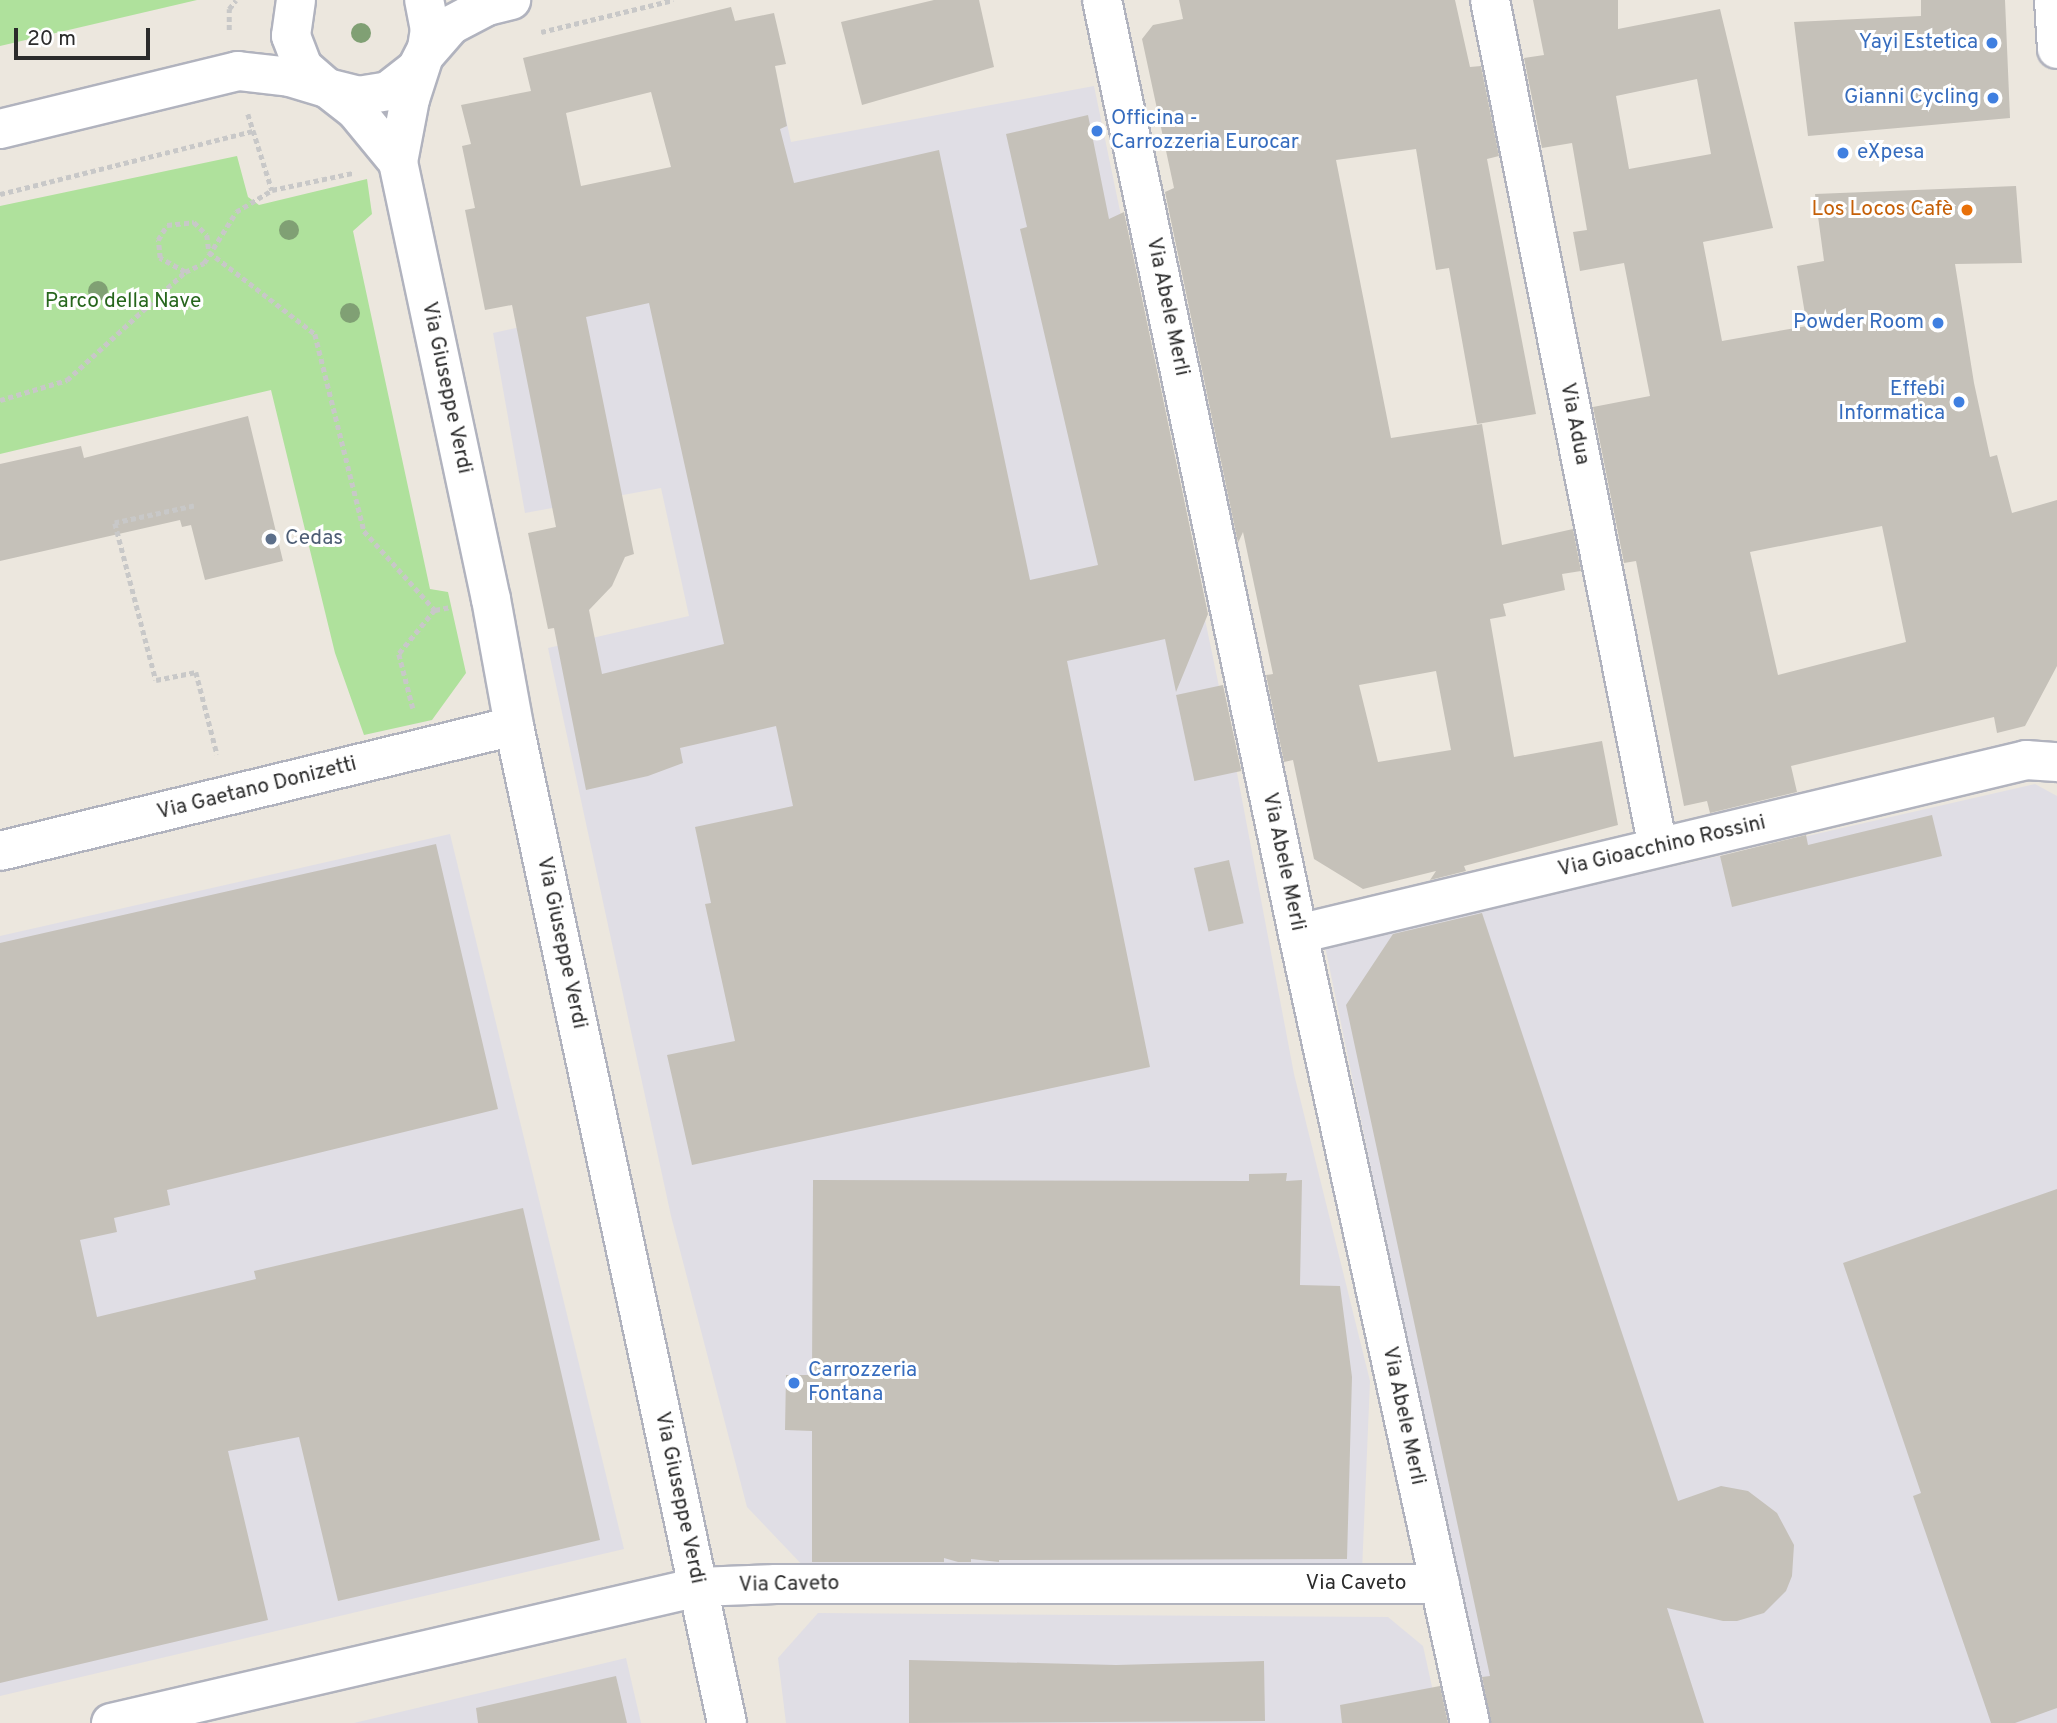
<!DOCTYPE html>
<meta charset="utf-8">
<style>
body{margin:0}
#map{position:relative;width:2057px;height:1723px;overflow:hidden;background:#ece7de;font-family:Overpass,sans-serif}
div>[style]{position:absolute}
.industrial>*{inset:0;background:#e0dee5}
.green>*{inset:0;background:#afe19c}
.building>*{inset:0;background:#c5c1b9;transform-origin:0 0}
.path>*{height:4.5px;margin-top:-2.25px;transform-origin:0;background:repeating-linear-gradient(90deg,#c8c8c8 0 5px,transparent 0 8.5px)}
.roads{filter:drop-shadow(2px 0 #b1b3be) drop-shadow(-2px 0 #b1b3be) drop-shadow(0 2px #b1b3be) drop-shadow(0 -2px #b1b3be)}
.street>*{height:38px;margin:-19px;padding:0 19px;transform-origin:19px;border-radius:19px;background:#fff}
.secondary>*{height:38px;margin:-19px;padding:0 19px;transform-origin:19px;border-radius:19px;background:#fff}
.trees>*{width:20px;height:20px;margin:-10px;border-radius:50%;background:#80a074}
.dots>*{width:19px;height:19px;translate:-50% -50%;box-sizing:border-box;border:4px solid #fff;border-radius:50%}
span{translate:-50% -50%;white-space:nowrap;text-align:center;line-height:1.15;-webkit-text-stroke:6px #fff;paint-order:stroke}
.shop-label{font-size:21px;color:#366cbe}
.right{translate:-100% -50%;text-align:right}
.left{translate:0 -50%;text-align:left}
.food-label{font-size:21px;color:#c56008}
.park-label{font-size:21px;color:#27661d}
.street-label{font-size:21px;color:#2b2b2b}
.service-label{font-size:21px;color:#4e5e75}
.scale{position:absolute;left:14px;top:28px;width:136px;height:32px;box-sizing:border-box;border:4px solid #2b2b2b;border-top:0;padding-left:9px;font-size:21px;line-height:24px;white-space:nowrap;color:#2b2b2b;-webkit-text-stroke:5px #fff;paint-order:stroke}
</style>
<div id="map">
<div class="industrial">
<div style="clip-path:polygon(1094px 86px,1237px 773px,1294px 1074px,1370px 1381px,1362px 1571px,808px 1571px,747px 1507px,671px 1216px,548px 648px,689px 616px,661px 488px,525px 513px,493px 333px,615px 306px,710px 159px,703px 122px,783px 106px,791px 142px)"></div>
<div style="clip-path:polygon(2035px 784px,2057px 796px,2057px 1723px,1486px 1723px,1325px 946px)"></div>
<div style="clip-path:polygon(450px 834px,624px 1549px,0 1696px,0 936px)"></div>
<div style="clip-path:polygon(818px 1613px,1388px 1617px,1423px 1646px,1440px 1723px,786px 1723px,778px 1658px)"></div>
<div style="clip-path:polygon(626px 1658px,641px 1723px,354px 1723px)"></div>
</div>
<div class="green">
<div style="clip-path:polygon(0 0,197px 0,0 46px)"></div>
<div style="clip-path:polygon(237px 156px,248px 197px,259px 205px,367px 179px,372px 214px,353px 231px,430px 589px,448px 592px,466px 673px,432px 720px,364px 735px,335px 653px,271px 390px,0 454px,0 206px)"></div>
</div>
<div class="building">
<div style="clip-path:polygon(934px 0,979px 0,994px 67px,862px 105px,841px 22px)"></div>
<div style="clip-path:polygon(evenodd,1179px 0,1455px 0,1470px 67px,1481px 66px,1499px 156px,1487px 159px,1536px 414px,1477px 424px,1449px 268px,1436px 270px,1416px 149px,1336px 160px,1391px 438px,1482px 424px,1502px 545px,1573px 529px,1581px 571px,1562px 574px,1565px 590px,1503px 604px,1506px 616px,1490px 619px,1514px 757px,1602px 741px,1618px 825px,1464px 866px,1466px 871px,1430px 880px,1436px 871px,1363px 889px,1314px 859px,1293px 760px,1284px 762px,1266px 675px,1273px 674px,1243px 532px,1238px 543px,1165px 192px,1174px 188px,1142px 39px,1153px 25px,1183px 19px,1179px 0,1436px 671px,1451px 750px,1378px 762px,1359px 685px,1436px 671px)"></div>
<div style="clip-path:polygon(evenodd,1533px 0,1618px 0,1618px 29px,1720px 9px,1773px 228px,1703px 242px,1722px 341px,1807px 326px,1797px 266px,1824px 261px,1815px 194px,2016px 186px,2022px 263px,1955px 264px,1974px 383px,1990px 457px,1997px 455px,2012px 513px,2057px 500px,2057px 666px,2025px 726px,1997px 733px,1994px 717px,1791px 766px,1797px 792px,1710px 813px,1707px 801px,1684px 806px,1636px 561px,1624px 563px,1593px 407px,1650px 396px,1624px 263px,1580px 271px,1573px 232px,1587px 230px,1572px 143px,1542px 148px,1524px 58px,1544px 55px,1533px 0,1697px 79px,1711px 154px,1629px 169px,1616px 96px,1697px 79px,1533px 0,1882px 526px,1906px 642px,1778px 675px,1750px 552px,1882px 526px)"></div>
<div style="clip-path:polygon(1921px 0,2005px 0,2010px 118px,1808px 136px,1794px 22px,1921px 16px)"></div>
<div style="clip-path:polygon(evenodd,731px 7px,735px 21px,774px 13px,786px 64px,775px 66px,787px 126px,780px 129px,794px 183px,939px 150px,1030px 580px,1098px 565px,1020px 229px,1027px 227px,1006px 134px,1088px 115px,1109px 219px,1124px 212px,1208px 614px,1176px 692px,1165px 639px,1067px 661px,1150px 1067px,692px 1165px,667px 1055px,735px 1041px,705px 904px,711px 903px,695px 827px,793px 806px,776px 726px,680px 748px,683px 763px,648px 776px,586px 790px,554px 628px,548px 629px,528px 533px,556px 527px,512px 305px,485px 310px,465px 210px,475px 208px,462px 146px,471px 144px,461px 105px,531px 91px,523px 58px,731px 7px,651px 92px,671px 167px,581px 186px,566px 113px,651px 92px,731px 7px,649px 303px,724px 644px,602px 674px,589px 610px,612px 586px,625px 557px,634px 554px,586px 317px,649px 303px)"></div>
<div style="clip-path:polygon(248px 416px,283px 561px,205px 580px,191px 525px,182px 527px,180px 520px,0 561px,0 464px,81px 446px,84px 458px)"></div>
<div style="left:1223px;top:685px;width:88px;height:48px;rotate:78deg"></div>
<div style="clip-path:polygon(1932px 815px,1942px 856px,1732px 907px,1720px 856px,1806px 835px,1808px 845px)"></div>
<div style="clip-path:polygon(436px 844px,498px 1109px,167px 1190px,170px 1205px,114px 1218px,117px 1232px,80px 1240px,97px 1317px,256px 1279px,254px 1271px,523px 1208px,600px 1540px,338px 1601px,299px 1437px,228px 1451px,268px 1620px,0 1683px,0 943px)"></div>
<div style="left:1229px;top:860px;width:65px;height:36px;rotate:77deg"></div>
<div style="clip-path:polygon(1482px 913px,1678px 1501px,1721px 1486px,1748px 1491px,1777px 1513px,1794px 1545px,1792px 1576px,1786px 1591px,1764px 1613px,1737px 1621px,1723px 1621px,1667px 1608px,1704px 1723px,1491px 1723px,1482px 1677px,1490px 1676px,1346px 1005px,1393px 934px)"></div>
<div style="clip-path:polygon(1287px 1173px,1286px 1181px,1302px 1180px,1300px 1285px,1340px 1286px,1352px 1377px,1347px 1559px,999px 1560px,999px 1562px,971px 1559px,971px 1562px,958px 1562px,944px 1558px,944px 1562px,812px 1562px,812px 1431px,785px 1430px,786px 1375px,812px 1375px,813px 1180px,1249px 1181px,1249px 1174px)"></div>
<div style="clip-path:polygon(2057px 1189px,2057px 1708px,2015px 1723px,1991px 1723px,1913px 1496px,1921px 1493px,1843px 1263px)"></div>
<div style="clip-path:polygon(909px 1660px,1116px 1665px,1264px 1661px,1265px 1721px,909px 1723px)"></div>
<div style="clip-path:polygon(616px 1676px,627px 1723px,478px 1723px,476px 1708px)"></div>
<div style="clip-path:polygon(1440px 1686px,1448px 1723px,1342px 1723px,1340px 1705px)"></div>
</div>
<div class="path">
<div style="left:229px;top:30px;width:21px;rotate:-90deg"></div>
<div style="left:229px;top:9px;width:11px;rotate:-52deg"></div>
<div style="left:541px;top:32px;width:136px;rotate:-13.6deg"></div>
<div style="left:248px;top:114px;width:80px;rotate:72.5deg"></div>
<div style="left:0;top:194px;width:261px;rotate:-14deg"></div>
<div style="left:185px;top:272px;width:29px;rotate:-151deg"></div>
<div style="left:160px;top:258px;width:18px;rotate:-96deg"></div>
<div style="left:158px;top:240px;width:17px;rotate:-59deg"></div>
<div style="left:167px;top:225px;width:27px;rotate:-6deg"></div>
<div style="left:194px;top:222px;width:18px;rotate:45deg"></div>
<div style="left:207px;top:235px;width:17px;rotate:83deg"></div>
<div style="left:209px;top:252px;width:134px;rotate:37.7deg"></div>
<div style="left:315px;top:334px;width:203px;rotate:76deg"></div>
<div style="left:364px;top:531px;width:106px;rotate:48.1deg"></div>
<div style="left:435px;top:610px;width:57px;rotate:129.3deg"></div>
<div style="left:399px;top:654px;width:56px;rotate:75.5deg"></div>
<div style="left:0;top:400px;width:70px;rotate:-16.6deg"></div>
<div style="left:67px;top:380px;width:160px;rotate:-42.5deg"></div>
<div style="left:185px;top:272px;width:21px;rotate:-25deg"></div>
<div style="left:204px;top:263px;width:60px;rotate:-57.9deg"></div>
<div style="left:236px;top:212px;width:42px;rotate:-31.4deg"></div>
<div style="left:272px;top:190px;width:83px;rotate:-11.9deg"></div>
<div style="left:194px;top:506px;width:81px;rotate:167.9deg"></div>
<div style="left:115px;top:523px;width:162px;rotate:75.4deg"></div>
<div style="left:156px;top:680px;width:41px;rotate:-11.3deg"></div>
<div style="left:196px;top:672px;width:85px;rotate:75.6deg"></div>
<div style="left:435px;top:610px;width:16px;rotate:-11deg"></div>
</div>
<div class="roads">
<div class="street">
<div style="left:1102px;top:0;width:954px;rotate:78.15deg"></div>
<div style="left:1298px;top:934px;width:808px;rotate:77.7deg"></div>
<div style="left:1490px;top:0;width:864px;rotate:78.79deg"></div>
<div style="left:424px;top:56px;width:45px;rotate:108deg"></div>
<div style="left:410px;top:99px;width:64px;rotate:100.8deg"></div>
<div style="left:398px;top:162px;width:447px;rotate:78deg"></div>
<div style="left:491px;top:599px;width:129px;rotate:79.7deg"></div>
<div style="left:514px;top:726px;width:1019px;rotate:77.94deg"></div>
<div style="left:327px;top:88px;width:37px;rotate:38deg"></div>
<div style="left:356px;top:111px;width:66px;rotate:50.5deg"></div>
<div style="left:0;top:851px;width:529px;rotate:-13.67deg"></div>
<div style="left:1298px;top:934px;width:749px;rotate:-13.44deg"></div>
<div style="left:2026px;top:760px;width:31px;rotate:4deg"></div>
<div style="left:111px;top:1723px;width:603px;rotate:-13.04deg"></div>
<div style="left:698px;top:1587px;width:78px;rotate:-2.2deg"></div>
<div style="left:776px;top:1584px;width:664px"></div>
</div>
<div class="secondary">
<div style="left:296px;top:0;width:36px;rotate:98deg"></div>
<div style="left:291px;top:36px;width:33px;rotate:69deg"></div>
<div style="left:303px;top:67px;width:32px;rotate:41deg"></div>
<div style="left:327px;top:88px;width:32px;rotate:14deg"></div>
<div style="left:358px;top:96px;width:30px;rotate:-9deg"></div>
<div style="left:388px;top:91px;width:37px;rotate:-38deg"></div>
<div style="left:417px;top:68px;width:22px;rotate:-63deg"></div>
<div style="left:427px;top:48px;width:18px;rotate:-81deg"></div>
<div style="left:430px;top:30px;width:31px;rotate:-101deg"></div>
<div style="left:2054px;top:0;width:49px;rotate:86.5deg"></div>
<div style="left:424px;top:56px;width:41px;rotate:-48.9deg"></div>
<div style="left:451px;top:25px;width:41px;rotate:-27.8deg"></div>
<div style="left:487px;top:6px;width:25px;rotate:-14deg"></div>
<div style="left:0;top:129px;width:245px;rotate:-13.7deg"></div>
<div style="left:238px;top:71px;width:52px;rotate:6.6deg"></div>
<div style="left:290px;top:77px;width:39px;rotate:17deg"></div>
</div>
</div>
<div class="trees">
<div style="left:361px;top:33px"></div>
<div style="left:289px;top:230px"></div>
<div style="left:98px;top:291px"></div>
<div style="left:350px;top:313px"></div>
</div>
<div class="dots">
<div style="left:1992px;top:43px;background:#3f7fe0"></div>
<div style="left:1993px;top:98px;background:#3f7fe0"></div>
<div style="left:1097px;top:131px;background:#3f7fe0"></div>
<div style="left:1843px;top:153px;background:#3f7fe0"></div>
<div style="left:1967px;top:210px;background:#e8710a"></div>
<div style="left:1938px;top:323px;background:#3f7fe0"></div>
<div style="left:1959px;top:402px;background:#3f7fe0"></div>
<div style="left:271px;top:539px;background:#5c6f8a"></div>
<div style="left:794px;top:1383px;background:#3f7fe0"></div>
</div>
<div class="shop-label">
<span class="right" style="left:1978px;top:43px">Yayi Estetica</span>
<span class="right" style="left:1979px;top:98px">Gianni Cycling</span>
<span class="left" style="left:1111px;top:131px">Officina -<br>Carrozzeria Eurocar</span>
<span class="left" style="left:1857px;top:153px">eXpesa</span>
<span class="right" style="left:1924px;top:323px">Powder Room</span>
<span class="right" style="left:1945px;top:402px">Effebi<br>Informatica</span>
<span class="left" style="left:808px;top:1383px">Carrozzeria<br>Fontana</span>
</div>
<div class="food-label">
<span class="right" style="left:1953px;top:210px">Los Locos Cafè</span>
</div>
<div class="park-label">
<span style="left:123px;top:302px">Parco della Nave</span>
</div>
<div class="street-label">
<span style="left:1167px;top:307px;rotate:78deg">Via Abele Merli</span>
<span style="left:446px;top:388px;rotate:78deg">Via Giuseppe Verdi</span>
<span style="left:1574px;top:424px;rotate:79deg">Via Adua</span>
<span style="left:257px;top:789px;rotate:-14deg">Via Gaetano Donizetti</span>
<span style="left:1662px;top:847px;rotate:-13deg">Via Gioacchino Rossini</span>
<span style="left:1283px;top:862px;rotate:78deg">Via Abele Merli</span>
<span style="left:561px;top:943px;rotate:78deg">Via Giuseppe Verdi</span>
<span style="left:1403px;top:1416px;rotate:78deg">Via Abele Merli</span>
<span style="left:679px;top:1498px;rotate:78deg">Via Giuseppe Verdi</span>
<span style="left:1356px;top:1584px">Via Caveto</span>
<span style="left:789px;top:1585px;rotate:-1deg">Via Caveto</span>
</div>
<div class="service-label">
<span class="left" style="left:285px;top:539px">Cedas</span>
</div>
<div class="scale">20 m</div>
</div>
